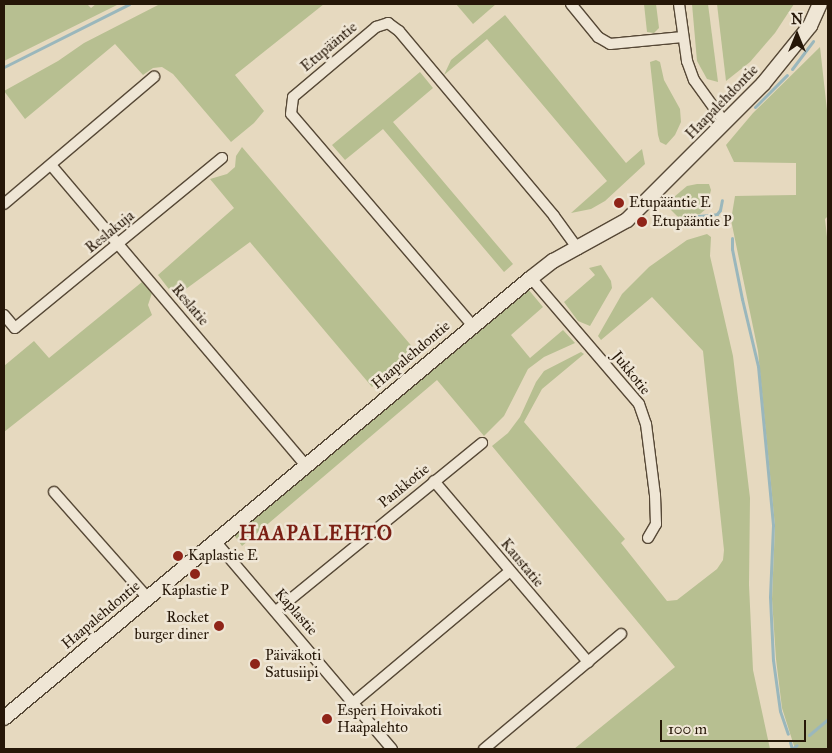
<!DOCTYPE html>
<meta charset="utf-8">
<style>
body{margin:0}
#map{position:relative;width:832px;height:753px;overflow:hidden;background:#e6d9bf;font-family:"IM FELL Great Primer",serif}
div>[style]{position:absolute}
.green>*{inset:0;background:#b7bf91}
.stream>*{height:3px;margin:-1.5px;padding:0 1.5px;transform-origin:1.5px;border-radius:1.5px;background:#9ab7bc}
.roads{filter:drop-shadow(1px 0 #564836) drop-shadow(-1px 0 #564836) drop-shadow(0 1px #564836) drop-shadow(0 -1px #564836)}
.street>*{height:10px;margin:-5px;padding:0 5px;transform-origin:5px;border-radius:5px;background:#efe6d5}
.secondary>*{height:14px;margin:-7px;padding:0 7px;transform-origin:7px;border-radius:7px;background:#efe6d5}
.dots>*{width:14px;height:14px;translate:-50% -50%;box-sizing:border-box;border:2px solid #efe6d5;border-radius:50%}
span{translate:-50% -50%;white-space:nowrap;text-align:center;line-height:1.15;-webkit-text-stroke:5px #efe6d5;paint-order:stroke}
.street-label{font-size:15px;color:#261708}
.poi-label{font-size:15px;color:#261708}
.left{translate:0 -50%;text-align:left}
.right{translate:-100% -50%;text-align:right}
.district-label{font-size:20px;color:#7a1f14;font-weight:700;letter-spacing:1px}
.frame{position:absolute;inset:0;border:5px solid #261708;pointer-events:none}
.north{position:absolute;left:772px;top:10px;width:50px;height:50px;-webkit-text-stroke:4px #efe6d5;paint-order:stroke;rotate:0deg;font-size:14px;font-weight:700;line-height:20px;text-align:center;color:#261708}
.north::after{content:'';display:block;margin:auto;width:18px;height:22px;background:#261708;clip-path:polygon(50% 0,100% 100%,50% 72%,0 100%)}
.scale{position:absolute;left:660px;top:720px;width:146px;height:22px;box-sizing:border-box;border:2px solid #261708;border-top:0;padding-left:6px;font-size:15px;line-height:18px;white-space:nowrap;color:#261708;-webkit-text-stroke:4px #efe6d5;paint-order:stroke}
</style>
<div id="map">
<div class="green">
<div style="clip-path:polygon(4px 4px,87px 4px,91px 8px,96px 4px,119px 4px,4px 61px)"></div>
<div style="clip-path:polygon(160px 4px,324px 4px,235px 75px,264px 111px,254px 123px,231px 142px,173px 74px,162px 67px,153px 68px,143px 75px,115px 44px,25px 119px,4px 91px,58px 61px,84px 43px)"></div>
<div style="clip-path:polygon(456px 4px,496px 4px,473px 24px)"></div>
<div style="clip-path:polygon(644px 4px,656px 4px,659px 28px,654px 33px,647px 32px)"></div>
<div style="clip-path:polygon(692px 4px,708px 4px,718px 82px,707px 79px,697px 61px)"></div>
<div style="clip-path:polygon(717px 4px,794px 4px,775px 33px,750px 62px,726px 81px)"></div>
<div style="clip-path:polygon(505px 15px,626px 163px,642px 149px,645px 164px,605px 201px,591px 209px,571px 213px,607px 181px,487px 39px,444px 75px,451px 60px)"></div>
<div style="clip-path:polygon(820px 47px,828px 119px,828px 216px,825px 219px,828px 246px,828px 749px,795px 749px,782px 708px,776px 659px,772px 599px,775px 526px,758px 351px,731px 220px,735px 196px,796px 195px,796px 163px,734px 162px,726px 145px,753px 113px)"></div>
<div style="clip-path:polygon(656px 60px,660px 62px,664px 80px,680px 109px,681px 122px,675px 135px,666px 145px,660px 142px,658px 135px,650px 62px)"></div>
<div style="clip-path:polygon(420px 72px,433px 88px,393px 122px,513px 264px,504px 272px,383px 129px,345px 160px,332px 145px)"></div>
<div style="clip-path:polygon(242px 147px,415px 350px,372px 387px,250px 242px,175px 297px,158px 275px,234px 208px,210px 179px,227px 174px,235px 167px,236px 156px)"></div>
<div style="clip-path:polygon(697px 184px,709px 184px,711px 190px,706px 209px,700px 214px,679px 218px,671px 210px,674px 197px,687px 186px)"></div>
<div style="clip-path:polygon(707px 234px,711px 237px,710px 256px,733px 356px,750px 498px,749px 585px,753px 670px,770px 749px,574px 749px,675px 667px,492px 446px,508px 433px,520px 417px,536px 382px,544px 371px,581px 352px,584px 354px,542px 389px,524px 422px,625px 539px,621px 543px,667px 601px,677px 600px,717px 569px,723px 560px,724px 550px,703px 351px,652px 297px,601px 340px,598px 336px,622px 294px,649px 267px,687px 240px)"></div>
<div style="clip-path:polygon(601px 265px,611px 281px,612px 288px,590px 326px,578px 321px,564px 302px,595px 275px,589px 268px)"></div>
<div style="clip-path:polygon(142px 282px,152px 293px,148px 305px,152px 315px,4px 432px,4px 366px,34px 341px,49px 358px)"></div>
<div style="clip-path:polygon(528px 289px,543px 307px,511px 335px,530px 358px,563px 330px,575px 343px,544px 357px,528px 369px,504px 416px,484px 436px,437px 380px,242px 546px,234px 535px)"></div>
</div>
<div class="stream">
<div style="left:4px;top:67px;width:140px;rotate:-26.7deg"></div>
<div style="left:792px;top:69px;width:35px;rotate:-53deg"></div>
<div style="left:755px;top:107px;width:45px;rotate:-45deg"></div>
<div style="left:671px;top:226px;width:30px;rotate:-20deg"></div>
<div style="left:699px;top:216px;width:18px;rotate:-6deg"></div>
<div style="left:717px;top:214px;width:5px;rotate:-53deg"></div>
<div style="left:720px;top:210px;width:10px;rotate:-79deg"></div>
<div style="left:732px;top:238px;width:11px;rotate:90deg"></div>
<div style="left:732px;top:249px;width:51px;rotate:78.7deg"></div>
<div style="left:742px;top:299px;width:69px;rotate:76.6deg"></div>
<div style="left:758px;top:366px;width:160px;rotate:84.6deg"></div>
<div style="left:773px;top:525px;width:72px;rotate:92.4deg"></div>
<div style="left:770px;top:597px;width:63px;rotate:87.3deg"></div>
<div style="left:773px;top:660px;width:51px;rotate:82.2deg"></div>
<div style="left:780px;top:711px;width:24px;rotate:71deg"></div>
<div style="left:809px;top:735px;width:25px;rotate:-40deg"></div>
<div style="left:790px;top:742px;width:7px;rotate:74deg"></div>
<div style="left:792px;top:749px;width:6px;rotate:-39deg"></div>
</div>
<div class="roads">
<div class="street">
<div style="left:571px;top:4px;width:43px;rotate:50.7deg"></div>
<div style="left:598px;top:37px;width:14px;rotate:30deg"></div>
<div style="left:610px;top:44px;width:73px;rotate:-5.5deg"></div>
<div style="left:679px;top:4px;width:58px;rotate:82deg"></div>
<div style="left:687px;top:61px;width:20px;rotate:70deg"></div>
<div style="left:694px;top:80px;width:53px;rotate:54.2deg"></div>
<div style="left:51px;top:165px;width:393px;rotate:49.7deg"></div>
<div style="left:4px;top:204px;width:197px;rotate:-40.3deg"></div>
<div style="left:531px;top:278px;width:166px;rotate:49.4deg"></div>
<div style="left:639px;top:404px;width:21px;rotate:71deg"></div>
<div style="left:646px;top:424px;width:72px;rotate:82.8deg"></div>
<div style="left:655px;top:495px;width:29px;rotate:88deg"></div>
<div style="left:656px;top:524px;width:16px;rotate:120deg"></div>
<div style="left:4px;top:315px;width:17px;rotate:50deg"></div>
<div style="left:15px;top:328px;width:268px;rotate:-39.4deg"></div>
<div style="left:473px;top:326px;width:279px;rotate:-130.6deg"></div>
<div style="left:291px;top:114px;width:17px;rotate:-83deg"></div>
<div style="left:293px;top:97px;width:109px;rotate:-40.1deg"></div>
<div style="left:376px;top:27px;width:13px;rotate:-18deg"></div>
<div style="left:388px;top:23px;width:14px;rotate:36deg"></div>
<div style="left:399px;top:31px;width:241px;rotate:50deg"></div>
<div style="left:554px;top:216px;width:41px;rotate:54deg"></div>
<div style="left:434px;top:481px;width:238px;rotate:49.6deg"></div>
<div style="left:54px;top:492px;width:140px;rotate:48.5deg"></div>
<div style="left:215px;top:541px;width:273px;rotate:49.6deg"></div>
<div style="left:276px;top:611px;width:266px;rotate:-39.2deg"></div>
<div style="left:354px;top:702px;width:202px;rotate:-40deg"></div>
<div style="left:484px;top:749px;width:179px;rotate:-40deg"></div>
</div>
<div class="secondary">
<div style="left:4px;top:718px;width:687px;rotate:-39.86deg"></div>
<div style="left:531px;top:278px;width:28px;rotate:-38deg"></div>
<div style="left:553px;top:261px;width:85px;rotate:-29deg"></div>
<div style="left:627px;top:220px;width:192px;rotate:-45deg"></div>
<div style="left:763px;top:84px;width:75px;rotate:-51deg"></div>
<div style="left:810px;top:26px;width:24px;rotate:-66deg"></div>
</div>
</div>
<div class="dots">
<div style="left:619px;top:203px;background:#8f2418"></div>
<div style="left:642px;top:222px;background:#8f2418"></div>
<div style="left:178px;top:556px;background:#8f2418"></div>
<div style="left:195px;top:574px;background:#8f2418"></div>
<div style="left:219px;top:626px;background:#8f2418"></div>
<div style="left:255px;top:664px;background:#8f2418"></div>
<div style="left:327px;top:719px;background:#8f2418"></div>
</div>
<div class="street-label">
<span style="left:329px;top:47px;rotate:-40deg">Etupääntie</span>
<span style="left:722px;top:102px;rotate:-46deg">Haapalehdontie</span>
<span style="left:110px;top:232px;rotate:-39deg">Reslakuja</span>
<span style="left:190px;top:305px;rotate:50deg">Reslatie</span>
<span style="left:411px;top:355px;rotate:-40deg">Haapalehdontie</span>
<span style="left:631px;top:373px;rotate:51deg">Jukkotie</span>
<span style="left:404px;top:486px;rotate:-39deg">Pankkotie</span>
<span style="left:522px;top:563px;rotate:50deg">Kaustatie</span>
<span style="left:296px;top:612px;rotate:49deg">Kaplastie</span>
<span style="left:101px;top:615px;rotate:-40deg">Haapalehdontie</span>
</div>
<div class="poi-label">
<span class="left" style="left:629px;top:203px">Etupääntie E</span>
<span class="left" style="left:652px;top:222px">Etupääntie P</span>
<span class="left" style="left:188px;top:556px">Kaplastie E</span>
<span style="left:195px;top:591px">Kaplastie P</span>
<span class="right" style="left:209px;top:626px">Rocket<br>burger diner</span>
<span class="left" style="left:265px;top:664px">Päiväkoti<br>Satusiipi</span>
<span class="left" style="left:337px;top:719px">Esperi Hoivakoti<br>Haapalehto</span>
</div>
<div class="district-label">
<span style="left:316px;top:533px">HAAPALEHTO</span>
</div>
<div class="frame"></div>
<div class="north">N</div>
<div class="scale">100 m</div>
</div>
